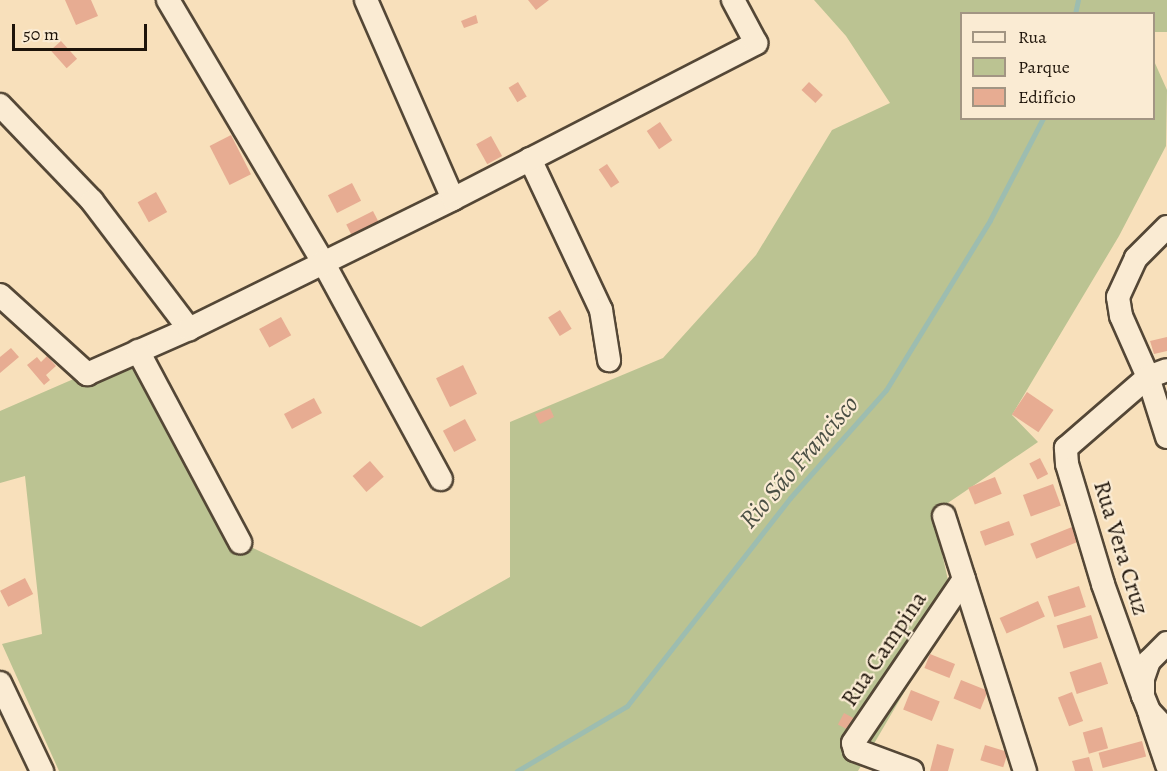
<!DOCTYPE html>
<meta charset="utf-8">
<style>
body{margin:0}
#map{position:relative;width:1167px;height:771px;overflow:hidden;background:#f8e0bb;font-family:Alegreya,serif}
div>[style]{position:absolute}
.green>*{inset:0;background:#bbc392}
.stream>*{height:5px;margin:-2.5px;padding:0 2.5px;transform-origin:2.5px;border-radius:2.5px;background:#9dbdb0}
.building>*{inset:0;background:#e7ac92;transform-origin:0 0}
.roads{filter:drop-shadow(2px 0 #544736) drop-shadow(-2px 0 #544736) drop-shadow(0 2px #544736) drop-shadow(0 -2px #544736)}
.minor>*{height:22px;margin:-11px;padding:0 11px;transform-origin:11px;border-radius:11px;background:#faebd3}
span{translate:-50% -50%;white-space:nowrap;text-align:center;line-height:1.15;-webkit-text-stroke:4.5px #faebd3;paint-order:stroke}
.street-label{font-size:24px;color:#1e140a}
.water-label{font-size:26px;color:#4a4f44;font-style:italic}
.legend{position:absolute;left:960px;top:12px;width:195px;height:108px;box-sizing:border-box;background:#faebd3;border:2px solid #a29583;margin:0;padding:8px 10px;list-style:none;font-size:18px;color:#1e140a}
.legend li{display:flex;align-items:center;gap:12px;height:30px}
.legend b{width:30px;border:2px solid #a29583}
.scale{position:absolute;left:12px;top:24px;width:135px;height:27px;box-sizing:border-box;border:3px solid #1e140a;border-top:0;padding-left:8px;font-size:18px;line-height:21px;white-space:nowrap;color:#1e140a;-webkit-text-stroke:4px #faebd3;paint-order:stroke}
</style>
<div id="map">
<div class="green">
<div style="clip-path:polygon(814px 0,1167px 0,1167px 32px,1154px 32px,1154px 14px,962px 14px,962px 118px,1154px 118px,1154px 61px,1167px 90px,1166px 146px,1119px 236px,1012px 415px,1038px 442px,933px 513px,954px 607px,858px 771px,59px 771px,2px 644px,42px 634px,25px 476px,0 483px,0 411px,138px 351px,240px 542px,421px 627px,510px 577px,510px 422px,663px 358px,756px 255px,832px 130px,890px 103px,846px 36px)"></div>
</div>
<div class="stream">
<div style="left:1075px;top:14px;width:14px;rotate:-78deg"></div>
<div style="left:517px;top:771px;width:128px;rotate:-30.6deg"></div>
<div style="left:627px;top:706px;width:264px;rotate:-51.9deg"></div>
<div style="left:790px;top:498px;width:144px;rotate:-48.4deg"></div>
<div style="left:886px;top:390px;width:199px;rotate:-58.5deg"></div>
<div style="left:990px;top:220px;width:115px;rotate:-62.5deg"></div>
</div>
<div class="building">
<div style="clip-path:polygon(65px 0,91px 0,98px 16px,76px 25px)"></div>
<div style="clip-path:polygon(528px 0,549px 0,536px 10px)"></div>
<div style="clip-path:polygon(476px 15px,478px 23px,464px 28px,461px 21px)"></div>
<div style="left:61px;top:41px;width:24px;height:14px;rotate:48deg"></div>
<div style="left:518px;top:82px;width:17px;height:11px;rotate:59deg"></div>
<div style="left:809px;top:82px;width:19px;height:11px;rotate:43deg"></div>
<div style="left:660px;top:122px;width:22px;height:16px;rotate:56deg"></div>
<div style="left:231px;top:135px;width:44px;height:24px;rotate:63deg"></div>
<div style="left:491px;top:136px;width:23px;height:17px;rotate:61deg"></div>
<div style="left:607px;top:164px;width:22px;height:10px;rotate:56deg"></div>
<div style="left:352px;top:183px;width:20px;height:27px;rotate:63deg"></div>
<div style="left:156px;top:192px;width:23px;height:21px;rotate:61deg"></div>
<div style="left:373px;top:211px;width:16px;height:30px;rotate:63deg"></div>
<div style="left:560px;top:310px;width:22px;height:14px;rotate:58deg"></div>
<div style="left:281px;top:317px;width:21px;height:25px;rotate:61deg"></div>
<div style="clip-path:polygon(1167px 337px,1167px 351px,1154px 354px,1150px 341px)"></div>
<div style="clip-path:polygon(11px 348px,19px 357px,0 373px,0 357px)"></div>
<div style="clip-path:polygon(47px 356px,56px 366px,46px 375px,50px 380px,44px 385px,27px 365px,37px 357px,41px 362px)"></div>
<div style="left:463px;top:365px;width:32px;height:30px;rotate:64deg"></div>
<div style="left:1027px;top:392px;width:32px;height:27px;rotate:34deg"></div>
<div style="left:314px;top:398px;width:17px;height:34px;rotate:62deg"></div>
<div style="clip-path:polygon(550px 408px,554px 417px,540px 424px,535px 414px)"></div>
<div style="left:465px;top:419px;width:24px;height:25px;rotate:62deg"></div>
<div style="left:1040px;top:458px;width:18px;height:12px;rotate:63deg"></div>
<div style="left:370px;top:461px;width:21px;height:23px;rotate:49deg"></div>
<div style="left:995px;top:477px;width:18px;height:29px;rotate:68deg"></div>
<div style="left:1053px;top:484px;width:23px;height:32px;rotate:70deg"></div>
<div style="left:1009px;top:521px;width:15px;height:31px;rotate:70deg"></div>
<div style="left:1072px;top:527px;width:16px;height:45px;rotate:68deg"></div>
<div style="left:25px;top:578px;width:18px;height:28px;rotate:63deg"></div>
<div style="left:1079px;top:586px;width:22px;height:33px;rotate:72deg"></div>
<div style="left:1038px;top:601px;width:17px;height:42px;rotate:66deg"></div>
<div style="left:1091px;top:615px;width:24px;height:36px;rotate:73deg"></div>
<div style="left:930px;top:654px;width:27px;height:15px;rotate:22deg"></div>
<div style="left:1101px;top:662px;width:23px;height:33px;rotate:72deg"></div>
<div style="left:961px;top:680px;width:29px;height:20px;rotate:22deg"></div>
<div style="left:911px;top:690px;width:31px;height:21px;rotate:22deg"></div>
<div style="left:1072px;top:692px;width:31px;height:15px;rotate:69deg"></div>
<div style="left:844px;top:713px;width:15px;height:13px;rotate:28deg"></div>
<div style="left:1102px;top:727px;width:22px;height:20px;rotate:74deg"></div>
<div style="left:1142px;top:741px;width:16px;height:45px;rotate:75deg"></div>
<div style="clip-path:polygon(937px 744px,954px 749px,948px 771px,930px 771px)"></div>
<div style="left:985px;top:745px;width:24px;height:16px;rotate:17deg"></div>
<div style="clip-path:polygon(1089px 757px,1093px 771px,1075px 771px,1072px 761px)"></div>
</div>
<div class="roads">
<div class="minor">
<div style="left:168px;top:0;width:304px;rotate:59.4deg"></div>
<div style="left:323px;top:262px;width:247px;rotate:61.5deg"></div>
<div style="left:366px;top:0;width:217px;rotate:66.4deg"></div>
<div style="left:0;top:105px;width:133px;rotate:46.2deg"></div>
<div style="left:92px;top:201px;width:161px;rotate:52.8deg"></div>
<div style="left:530px;top:159px;width:167px;rotate:64.8deg"></div>
<div style="left:601px;top:310px;width:51px;rotate:80.9deg"></div>
<div style="left:1167px;top:227px;width:44px;rotate:135deg"></div>
<div style="left:1136px;top:258px;width:43px;rotate:114.8deg"></div>
<div style="left:1118px;top:297px;width:19px;rotate:81deg"></div>
<div style="left:1121px;top:316px;width:67px;rotate:66.1deg"></div>
<div style="left:1148px;top:377px;width:63px;rotate:72.4deg"></div>
<div style="left:0;top:295px;width:118px;rotate:42.2deg"></div>
<div style="left:87px;top:374px;width:111px;rotate:-23.8deg"></div>
<div style="left:189px;top:329px;width:294px;rotate:-26.2deg"></div>
<div style="left:453px;top:199px;width:341px;rotate:-27.2deg"></div>
<div style="left:756px;top:43px;width:49px;rotate:-118.1deg"></div>
<div style="left:138px;top:351px;width:217px;rotate:61.9deg"></div>
<div style="left:944px;top:516px;width:268px;rotate:72.4deg"></div>
<div style="left:1167px;top:643px;width:25px;rotate:135deg"></div>
<div style="left:1149px;top:661px;width:18px;rotate:109deg"></div>
<div style="left:1143px;top:678px;width:18px;rotate:90deg"></div>
<div style="left:1143px;top:696px;width:16px;rotate:68deg"></div>
<div style="left:1149px;top:711px;width:26px;rotate:47deg"></div>
<div style="left:0;top:683px;width:98px;rotate:64.5deg"></div>
<div style="left:1143px;top:696px;width:119px;rotate:-109.7deg"></div>
<div style="left:1103px;top:584px;width:125px;rotate:-106.7deg"></div>
<div style="left:1067px;top:464px;width:16px;rotate:-94deg"></div>
<div style="left:1066px;top:448px;width:108px;rotate:-40.9deg"></div>
<div style="left:1148px;top:377px;width:20px;rotate:-20deg"></div>
<div style="left:1150px;top:715px;width:53px;rotate:71.2deg"></div>
<div style="left:912px;top:771px;width:61px;rotate:-159.8deg"></div>
<div style="left:855px;top:750px;width:7px;rotate:-106deg"></div>
<div style="left:853px;top:743px;width:198px;rotate:-55.9deg"></div>
</div>
</div>
<div class="street-label">
<span style="left:1121px;top:548px;rotate:73deg">Rua Vera Cruz</span>
<span style="left:884px;top:649px;rotate:-56deg">Rua Campina</span>
</div>
<div class="water-label">
<span style="left:799px;top:462px;rotate:-49deg">Rio São Francisco</span>
</div>
<ul class="legend">
<li><b style="height:8px;background:#faebd3"></b>Rua</li>
<li><b style="height:16px;background:#bbc392"></b>Parque</li>
<li><b style="height:16px;background:#e7ac92"></b>Edifício</li>
</ul>
<div class="scale">50 m</div>
</div>
